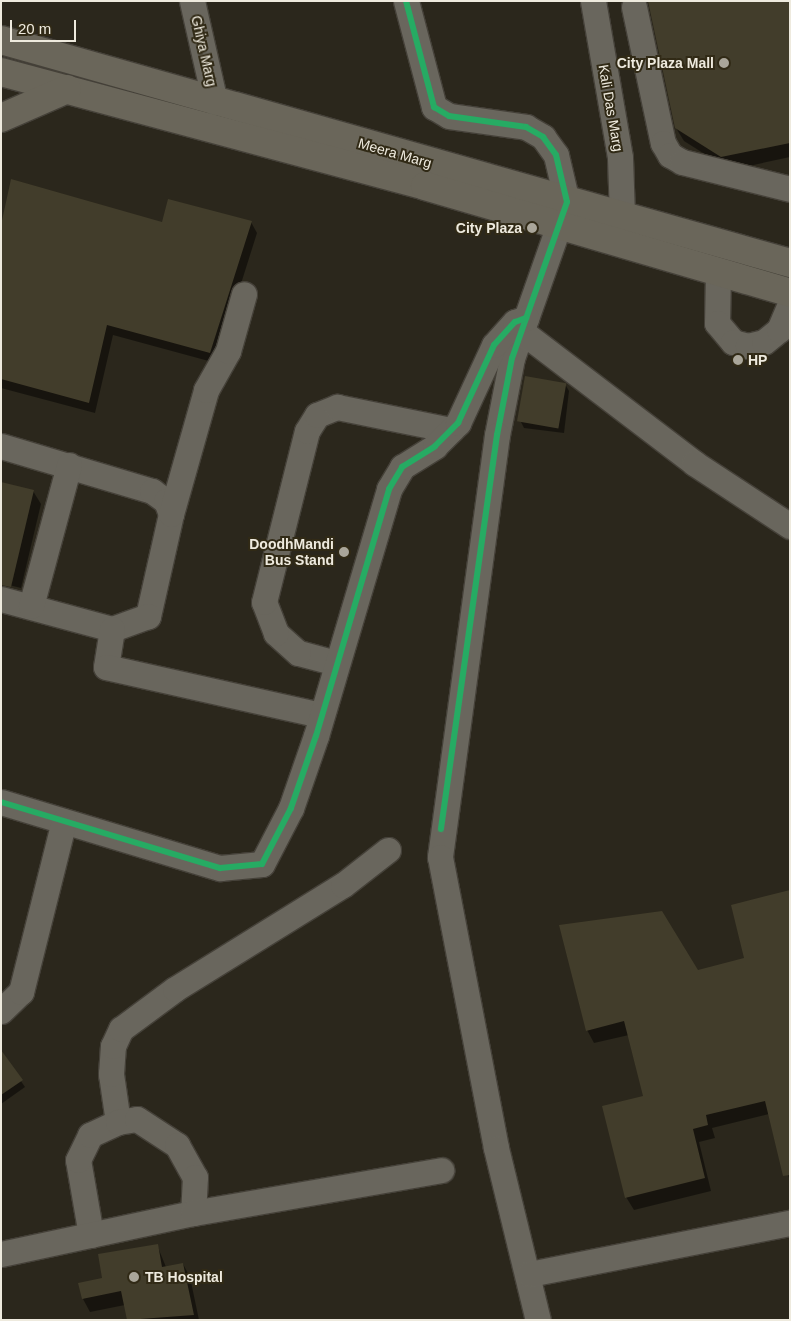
<!DOCTYPE html>
<style>
body{margin:0}
#map{position:relative;width:791px;height:1321px;overflow:hidden;background:#2b271c;font-family:Helvetica,sans-serif}
div>[style]{position:absolute}
.shadow>*{inset:0;background:#0007}
.building>*{inset:0;background:#423d2b;transform-origin:0 0}
.roads{filter:drop-shadow(1px 0 #454139) drop-shadow(-1px 0 #454139) drop-shadow(0 1px #454139) drop-shadow(0 -1px #454139)}
.minor>*{height:25px;margin:-12.5px;padding:0 12.5px;transform-origin:12.5px;border-radius:12.5px;background:#69665d}
.major>*{height:28px;margin:-14px;padding:0 14px;transform-origin:14px;border-radius:14px;background:#6a665a}
.cycleway>*{height:6px;margin:-3px;padding:0 3px;transform-origin:3px;border-radius:3px;background:#26ab63}
.dots>*{width:14px;height:14px;translate:-50% -50%;box-sizing:border-box;border:2px solid #312a16;border-radius:50%}
span{translate:-50% -50%;white-space:nowrap;text-align:center;line-height:1.15;-webkit-text-stroke:4px #312a16;paint-order:stroke}
.street-label{font-size:14px;color:#eeeade}
.poi-label{font-size:14px;color:#eeeade;font-weight:700}
.right{translate:-100% -50%;text-align:right}
.left{translate:0 -50%;text-align:left}
.frame{position:absolute;inset:0;border:2px solid #eeeade;pointer-events:none}
.scale{position:absolute;left:10px;top:20px;width:66px;height:22px;box-sizing:border-box;border:2px solid #eeeade;border-top:0;padding-left:6px;font-size:15px;line-height:18px;white-space:nowrap;color:#eeeade;-webkit-text-stroke:4px #312a16;paint-order:stroke}
</style>
<div id="map">
<div class="shadow">
<div style="clip-path:polygon(790px 1px,790px 157px,730px 170px,684px 141px,676px 128px)"></div>
<div style="clip-path:polygon(251px 222px,257px 233px,216px 363px,113px 335px,95px 413px,1px 388px,1px 232px)"></div>
<div style="clip-path:polygon(565px 384px,569px 391px,564px 433px,524px 428px,521px 422px)"></div>
<div style="clip-path:polygon(33px 491px,41px 504px,21px 588px,1px 583px)"></div>
<div style="clip-path:polygon(790px 891px,790px 1181px,769px 1114px,712px 1128px,715px 1138px,699px 1142px,711px 1191px,634px 1210px,626px 1197px,644px 1097px,629px 1035px,594px 1043px,587px 1030px,697px 971px,746px 959px)"></div>
<div style="clip-path:polygon(1px 1052px,25px 1087px,1px 1104px)"></div>
<div style="clip-path:polygon(157px 1245px,166px 1267px,183px 1264px,190px 1277px,199px 1320px,128px 1320px,125px 1305px,90px 1312px,83px 1299px,104px 1279px)"></div>
</div>
<div class="building">
<div style="clip-path:polygon(648px 1px,790px 1px,790px 143px,721px 157px,675px 128px)"></div>
<div style="clip-path:polygon(11px 179px,162px 222px,168px 199px,252px 221px,210px 353px,107px 325px,89px 403px,1px 379px,1px 225px)"></div>
<div style="left:525px;top:376px;width:42px;height:46px;rotate:10deg"></div>
<div style="clip-path:polygon(1px 482px,34px 490px,11px 587px,1px 585px)"></div>
<div style="clip-path:polygon(790px 890px,790px 1175px,783px 1176px,765px 1101px,706px 1115px,708px 1125px,693px 1129px,705px 1178px,625px 1198px,602px 1106px,643px 1096px,624px 1021px,586px 1031px,559px 925px,662px 911px,698px 970px,744px 958px,731px 905px)"></div>
<div style="clip-path:polygon(1px 1050px,23px 1080px,1px 1095px)"></div>
<div style="clip-path:polygon(158px 1244px,162px 1267px,183px 1263px,194px 1315px,127px 1320px,121px 1291px,82px 1299px,78px 1283px,102px 1278px,98px 1254px)"></div>
</div>
<div class="roads">
<div class="minor">
<div style="left:192px;top:1px;width:104px;rotate:77.2deg"></div>
<div style="left:406px;top:1px;width:110px;rotate:75.2deg"></div>
<div style="left:434px;top:107px;width:17px;rotate:31deg"></div>
<div style="left:449px;top:116px;width:78px;rotate:8.1deg"></div>
<div style="left:526px;top:127px;width:20px;rotate:30deg"></div>
<div style="left:543px;top:137px;width:22px;rotate:54deg"></div>
<div style="left:556px;top:155px;width:48px;rotate:76.8deg"></div>
<div style="left:567px;top:202px;width:165px;rotate:109.4deg"></div>
<div style="left:512px;top:358px;width:78px;rotate:101deg"></div>
<div style="left:497px;top:435px;width:426px;rotate:97.7deg"></div>
<div style="left:440px;top:857px;width:296px;rotate:79.1deg"></div>
<div style="left:496px;top:1148px;width:177px;rotate:76.3deg"></div>
<div style="left:593px;top:1px;width:159px;rotate:80.2deg"></div>
<div style="left:620px;top:158px;width:58px;rotate:88deg"></div>
<div style="left:622px;top:216px;width:18px;rotate:106deg"></div>
<div style="left:634px;top:7px;width:139px;rotate:78deg"></div>
<div style="left:663px;top:143px;width:14px;rotate:60deg"></div>
<div style="left:670px;top:155px;width:14px;rotate:30deg"></div>
<div style="left:682px;top:162px;width:111px;rotate:14deg"></div>
<div style="left:718px;top:273px;width:50px;rotate:91.1deg"></div>
<div style="left:717px;top:323px;width:25px;rotate:50deg"></div>
<div style="left:733px;top:342px;width:16px;rotate:15deg"></div>
<div style="left:748px;top:346px;width:16px;rotate:-14deg"></div>
<div style="left:764px;top:342px;width:19px;rotate:-39deg"></div>
<div style="left:779px;top:330px;width:28px;rotate:-67deg"></div>
<div style="left:521px;top:331px;width:218px;rotate:37.3deg"></div>
<div style="left:694px;top:463px;width:115px;rotate:33.3deg"></div>
<div style="left:1px;top:446px;width:158px;rotate:16.6deg"></div>
<div style="left:152px;top:491px;width:17px;rotate:36deg"></div>
<div style="left:166px;top:501px;width:14px;rotate:69deg"></div>
<div style="left:171px;top:514px;width:105px;rotate:102.7deg"></div>
<div style="left:148px;top:616px;width:38px;rotate:160deg"></div>
<div style="left:112px;top:629px;width:115px;rotate:-164.9deg"></div>
<div style="left:171px;top:514px;width:129px;rotate:-74.2deg"></div>
<div style="left:206px;top:390px;width:45px;rotate:-60.6deg"></div>
<div style="left:228px;top:351px;width:59px;rotate:-74.3deg"></div>
<div style="left:31px;top:606px;width:146px;rotate:-74.9deg"></div>
<div style="left:112px;top:629px;width:38px;rotate:99deg"></div>
<div style="left:106px;top:667px;width:220px;rotate:12.6deg"></div>
<div style="left:336px;top:663px;width:39px;rotate:-165deg"></div>
<div style="left:298px;top:653px;width:30px;rotate:-138deg"></div>
<div style="left:276px;top:633px;width:33px;rotate:-111deg"></div>
<div style="left:264px;top:602px;width:176px;rotate:-75.9deg"></div>
<div style="left:307px;top:431px;width:19px;rotate:-58deg"></div>
<div style="left:317px;top:415px;width:22px;rotate:-22deg"></div>
<div style="left:337px;top:407px;width:116px;rotate:11.4deg"></div>
<div style="left:1px;top:802px;width:229px;rotate:16.8deg"></div>
<div style="left:220px;top:868px;width:42px;rotate:-5.4deg"></div>
<div style="left:262px;top:864px;width:63px;rotate:-62.6deg"></div>
<div style="left:291px;top:808px;width:76px;rotate:-70.9deg"></div>
<div style="left:316px;top:736px;width:258px;rotate:-73.5deg"></div>
<div style="left:389px;top:489px;width:26px;rotate:-59deg"></div>
<div style="left:402px;top:467px;width:39px;rotate:-32deg"></div>
<div style="left:435px;top:446px;width:33px;rotate:-45deg"></div>
<div style="left:458px;top:423px;width:86px;rotate:-65.2deg"></div>
<div style="left:494px;top:345px;width:31px;rotate:-48deg"></div>
<div style="left:515px;top:322px;width:12px;rotate:-20deg"></div>
<div style="left:1px;top:1011px;width:28px;rotate:-44deg"></div>
<div style="left:21px;top:992px;width:176px;rotate:-75.9deg"></div>
<div style="left:118px;top:1122px;width:49px;rotate:-98.3deg"></div>
<div style="left:111px;top:1074px;width:28px;rotate:-86deg"></div>
<div style="left:113px;top:1046px;width:19px;rotate:-65deg"></div>
<div style="left:121px;top:1029px;width:67px;rotate:-36.5deg"></div>
<div style="left:175px;top:989px;width:198px;rotate:-31.8deg"></div>
<div style="left:343px;top:885px;width:57px;rotate:-37.9deg"></div>
<div style="left:91px;top:1235px;width:76px;rotate:-99.8deg"></div>
<div style="left:78px;top:1160px;width:28px;rotate:-64deg"></div>
<div style="left:90px;top:1135px;width:31px;rotate:-25deg"></div>
<div style="left:118px;top:1122px;width:19px;rotate:-9deg"></div>
<div style="left:137px;top:1119px;width:48px;rotate:33deg"></div>
<div style="left:177px;top:1145px;width:37px;rotate:61deg"></div>
<div style="left:195px;top:1177px;width:36px;rotate:93deg"></div>
<div style="left:1px;top:1254px;width:196px;rotate:-12.1deg"></div>
<div style="left:193px;top:1213px;width:252px;rotate:-9.8deg"></div>
<div style="left:529px;top:1274px;width:266px;rotate:-11.1deg"></div>
</div>
<div class="major">
<div style="left:1px;top:40px;width:820px;rotate:15.78deg"></div>
<div style="left:1px;top:72px;width:439px;rotate:15deg"></div>
<div style="left:425px;top:186px;width:380px;rotate:16.3deg"></div>
<div style="left:1px;top:118px;width:72px;rotate:-23.7deg"></div>
</div>
</div>
<div class="cycleway">
<div style="left:406px;top:1px;width:110px;rotate:75.2deg"></div>
<div style="left:434px;top:107px;width:17px;rotate:31deg"></div>
<div style="left:449px;top:116px;width:78px;rotate:8.1deg"></div>
<div style="left:526px;top:127px;width:20px;rotate:30deg"></div>
<div style="left:543px;top:137px;width:22px;rotate:54deg"></div>
<div style="left:556px;top:155px;width:48px;rotate:76.8deg"></div>
<div style="left:567px;top:202px;width:165px;rotate:109.4deg"></div>
<div style="left:512px;top:358px;width:78px;rotate:101deg"></div>
<div style="left:497px;top:435px;width:398px;rotate:98.1deg"></div>
<div style="left:1px;top:802px;width:229px;rotate:16.8deg"></div>
<div style="left:220px;top:868px;width:42px;rotate:-5.4deg"></div>
<div style="left:262px;top:864px;width:63px;rotate:-62.6deg"></div>
<div style="left:291px;top:808px;width:76px;rotate:-70.9deg"></div>
<div style="left:316px;top:736px;width:258px;rotate:-73.5deg"></div>
<div style="left:389px;top:489px;width:26px;rotate:-59deg"></div>
<div style="left:402px;top:467px;width:39px;rotate:-32deg"></div>
<div style="left:435px;top:446px;width:33px;rotate:-45deg"></div>
<div style="left:458px;top:423px;width:86px;rotate:-65.2deg"></div>
<div style="left:494px;top:345px;width:31px;rotate:-48deg"></div>
<div style="left:515px;top:322px;width:12px;rotate:-20deg"></div>
</div>
<div class="dots">
<div style="left:724px;top:63px;background:#aaa69a"></div>
<div style="left:532px;top:228px;background:#aaa69a"></div>
<div style="left:738px;top:360px;background:#aaa69a"></div>
<div style="left:344px;top:552px;background:#aaa69a"></div>
<div style="left:134px;top:1277px;background:#aaa69a"></div>
</div>
<div class="street-label">
<span style="left:204px;top:51px;rotate:77deg">Ghiya Marg</span>
<span style="left:611px;top:108px;rotate:80deg">Kali Das Marg</span>
<span style="left:395px;top:153px;rotate:16deg">Meera Marg</span>
</div>
<div class="poi-label">
<span class="right" style="left:714px;top:63px">City Plaza Mall</span>
<span class="right" style="left:522px;top:228px">City Plaza</span>
<span class="left" style="left:748px;top:360px">HP</span>
<span class="right" style="left:334px;top:552px">DoodhMandi<br>Bus Stand</span>
<span class="left" style="left:145px;top:1277px">TB Hospital</span>
</div>
<div class="frame"></div>
<div class="scale">20 m</div>
</div>
